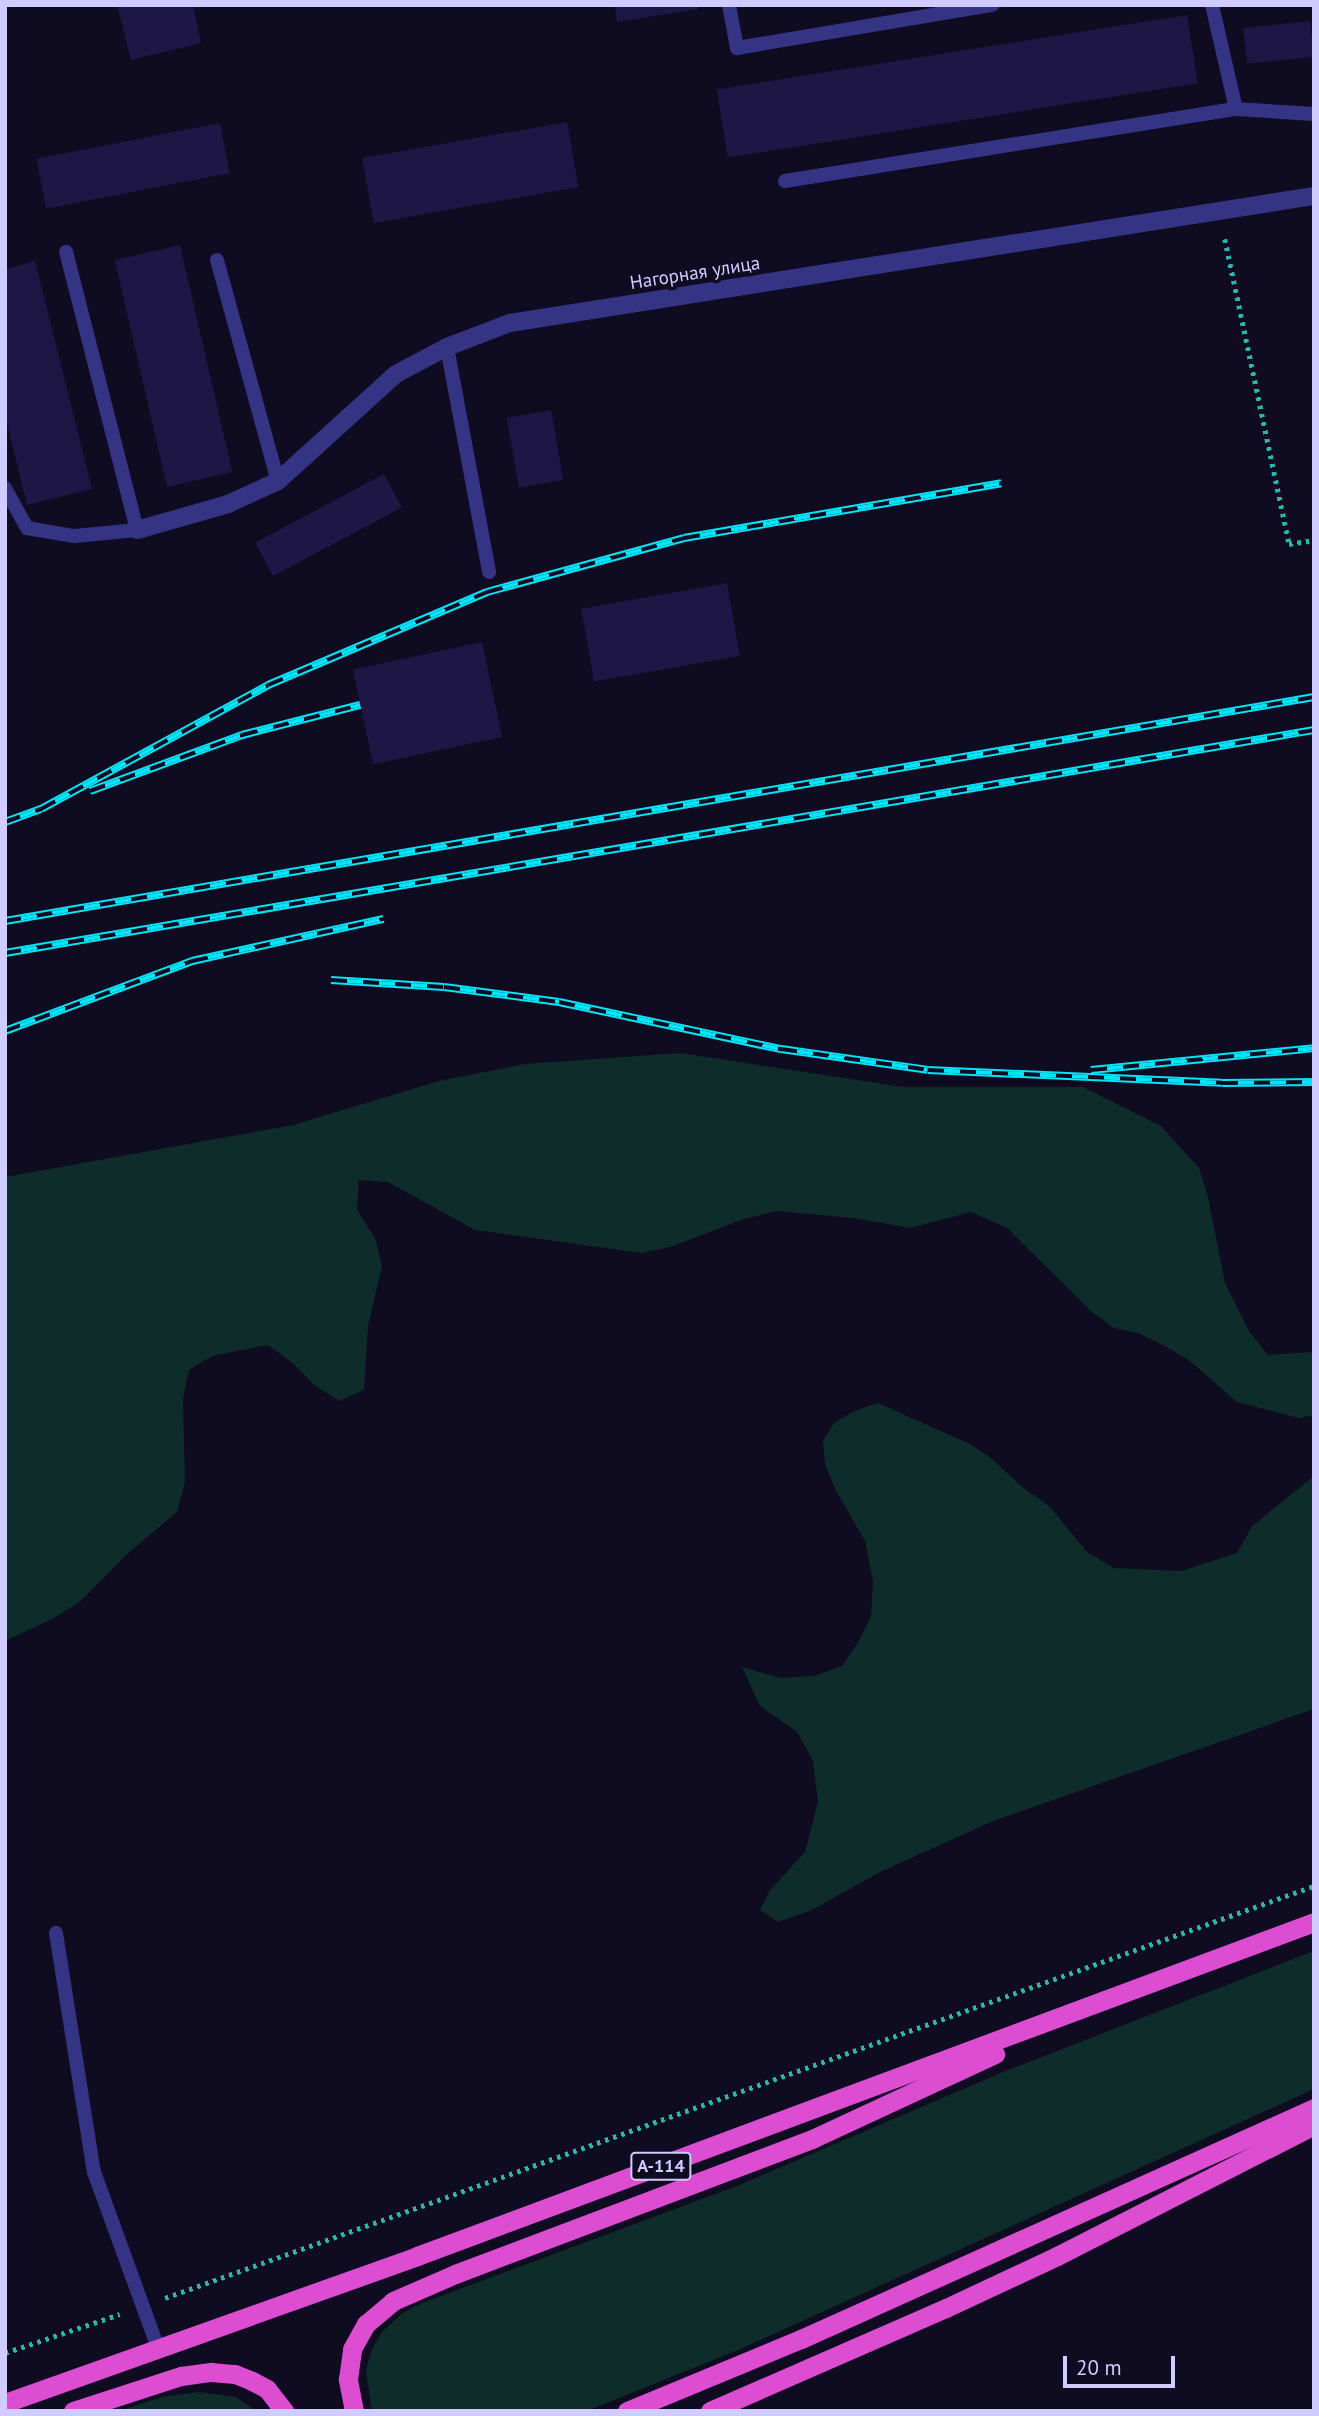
<!DOCTYPE html>
<meta charset="utf-8">
<style>
body{margin:0}
#map{position:relative;width:1319px;height:2416px;overflow:hidden;background:#0f0b21;font-family:"PT Sans",sans-serif}
div>[style]{position:absolute}
.green>*{inset:0;background:#0e2c2a}
.building>*{inset:0;background:#1e1644;transform-origin:0 0}
.path>*{height:4.5px;margin-top:-2.25px;transform-origin:0;background:repeating-linear-gradient(90deg,#24baad 0 3.5px,transparent 0 8.5px)}
.service>*{height:14px;margin:-7px;padding:0 7px;transform-origin:7px;border-radius:7px;background:#343384}
.minor>*{height:18px;margin:-9px;padding:0 9px;transform-origin:9px;border-radius:9px;background:#343384}
.trunk>*{height:19px;margin:-9.5px;padding:0 9.5px;transform-origin:9.5px;border-radius:9.5px;background:#dc4dd2}
.rail>*{height:8px;margin-top:-4px;transform-origin:0;background:repeating-linear-gradient(90deg,#0f0b21 0 16px,#00e5f7 0 32px);box-sizing:border-box;border-block:2px solid #00e5f7}
span{translate:-50% -50%;white-space:nowrap;text-align:center;line-height:1.15;-webkit-text-stroke:7px #0f0b21;paint-order:stroke}
.shield-label span{padding:2px 5px;background:#0f0b21;border:2px solid;border-radius:5px;-webkit-text-stroke-width:0}
.shield-label{font-size:18px;color:#d0ccff;font-weight:700}
.street-label{font-size:19px;color:#d0ccff}
.frame{position:absolute;inset:0;border:7px solid #d0ccff;pointer-events:none}
.scale{position:absolute;left:1063px;top:2356px;width:112px;height:32px;box-sizing:border-box;border:4px solid #d0ccff;border-top:0;padding-left:9px;font-size:21px;line-height:24px;white-space:nowrap;color:#d0ccff;-webkit-text-stroke:5px #0f0b21;paint-order:stroke}
</style>
<div id="map">
<div class="green">
<div style="clip-path:polygon(680px 1053px,903px 1087px,1083px 1087px,1161px 1126px,1199px 1168px,1208px 1197px,1225px 1283px,1249px 1331px,1268px 1355px,1314px 1352px,1314px 1415px,1299px 1418px,1237px 1402px,1190px 1361px,1163px 1345px,1138px 1333px,1114px 1328px,1092px 1312px,1007px 1228px,971px 1212px,910px 1228px,854px 1218px,776px 1211px,744px 1219px,670px 1247px,642px 1253px,475px 1230px,388px 1182px,359px 1180px,357px 1210px,375px 1238px,382px 1266px,368px 1326px,364px 1390px,339px 1401px,313px 1384px,294px 1364px,268px 1345px,212px 1356px,189px 1370px,183px 1399px,185px 1482px,177px 1512px,126px 1555px,81px 1601px,54px 1618px,5px 1641px,5px 1177px,293px 1125px,439px 1081px,525px 1064px)"></div>
<div style="clip-path:polygon(878px 1403px,970px 1444px,992px 1459px,1021px 1486px,1049px 1506px,1087px 1552px,1114px 1568px,1181px 1571px,1237px 1553px,1252px 1526px,1314px 1476px,1314px 1709px,993px 1821px,880px 1872px,812px 1910px,778px 1922px,760px 1910px,770px 1890px,805px 1852px,818px 1802px,813px 1761px,797px 1732px,760px 1706px,742px 1667px,781px 1678px,814px 1676px,842px 1666px,859px 1641px,871px 1616px,873px 1581px,865px 1541px,835px 1489px,825px 1464px,823px 1441px,834px 1423px,854px 1411px)"></div>
<div style="clip-path:polygon(1314px 1951px,1314px 2089px,738px 2350px,587px 2411px,372px 2411px,366px 2371px,372px 2349px,382px 2332px,401px 2314px,422px 2303px,737px 2186px,1003px 2072px)"></div>
<div style="clip-path:polygon(199px 2392px,236px 2397px,256px 2411px,118px 2411px,162px 2397px)"></div>
</div>
<div class="building">
<div style="clip-path:polygon(117px 5px,193px 5px,201px 43px,131px 60px)"></div>
<div style="clip-path:polygon(615px 5px,698px 5px,699px 9px,617px 22px)"></div>
<div style="left:1187px;top:15px;width:69px;height:476px;rotate:81deg"></div>
<div style="left:1310px;top:21px;width:36px;height:67px;rotate:84deg"></div>
<div style="left:567px;top:122px;width:66px;height:208px;rotate:80deg"></div>
<div style="left:220px;top:123px;width:51px;height:187px;rotate:79deg"></div>
<div style="left:180px;top:245px;width:233px;height:67px;rotate:77deg"></div>
<div style="clip-path:polygon(35px 261px,92px 489px,27px 505px,5px 415px,5px 269px)"></div>
<div style="left:551px;top:410px;width:71px;height:45px;rotate:80deg"></div>
<div style="left:384px;top:474px;width:38px;height:146px;rotate:62deg"></div>
<div style="left:727px;top:583px;width:74px;height:148px;rotate:80deg"></div>
<div style="left:482px;top:642px;width:97px;height:132px;rotate:78deg"></div>
</div>
<div class="path">
<div style="left:1225px;top:239px;width:312px;rotate:78.1deg"></div>
<div style="left:1289px;top:544px;width:25px;rotate:-9deg"></div>
<div style="left:165px;top:2298px;width:1221px;rotate:-19.73deg"></div>
<div style="left:5px;top:2353px;width:121px;rotate:-18.7deg"></div>
</div>
<div class="service">
<div style="left:729px;top:5px;width:44px;rotate:79.5deg"></div>
<div style="left:737px;top:48px;width:259px;rotate:-9.6deg"></div>
<div style="left:1236px;top:109px;width:78px;rotate:3.7deg"></div>
<div style="left:785px;top:181px;width:457px;rotate:-9.1deg"></div>
<div style="left:1236px;top:109px;width:107px;rotate:-103deg"></div>
<div style="left:217px;top:260px;width:229px;rotate:74.6deg"></div>
<div style="left:447px;top:347px;width:229px;rotate:79.4deg"></div>
<div style="left:5px;top:488px;width:46px;rotate:61.2deg"></div>
<div style="left:27px;top:528px;width:48px;rotate:9.7deg"></div>
<div style="left:74px;top:536px;width:63px;rotate:-5.4deg"></div>
<div style="left:137px;top:530px;width:287px;rotate:-104.3deg"></div>
<div style="left:56px;top:1933px;width:242px;rotate:81deg"></div>
<div style="left:94px;top:2172px;width:190px;rotate:70deg"></div>
</div>
<div class="minor">
<div style="left:137px;top:530px;width:95px;rotate:-15.9deg"></div>
<div style="left:228px;top:504px;width:55px;rotate:-24.7deg"></div>
<div style="left:278px;top:481px;width:159px;rotate:-42.2deg"></div>
<div style="left:396px;top:374px;width:58px;rotate:-27.9deg"></div>
<div style="left:447px;top:347px;width:67px;rotate:-20.9deg"></div>
<div style="left:510px;top:323px;width:814px;rotate:-8.98deg"></div>
</div>
<div class="trunk">
<div style="left:5px;top:2403px;width:437px;rotate:-19.6deg"></div>
<div style="left:417px;top:2256px;width:957px;rotate:-20.42deg"></div>
<div style="left:73px;top:2411px;width:114px;rotate:-18deg"></div>
<div style="left:181px;top:2376px;width:30px;rotate:-8deg"></div>
<div style="left:211px;top:2372px;width:24px;rotate:5deg"></div>
<div style="left:235px;top:2374px;width:18px;rotate:22deg"></div>
<div style="left:252px;top:2381px;width:17px;rotate:28deg"></div>
<div style="left:267px;top:2389px;width:28px;rotate:52deg"></div>
<div style="left:354px;top:2411px;width:33px;rotate:-101deg"></div>
<div style="left:348px;top:2379px;width:30px;rotate:-82deg"></div>
<div style="left:352px;top:2349px;width:29px;rotate:-61deg"></div>
<div style="left:366px;top:2324px;width:35px;rotate:-40deg"></div>
<div style="left:393px;top:2301px;width:68px;rotate:-23.5deg"></div>
<div style="left:455px;top:2274px;width:382px;rotate:-20.7deg"></div>
<div style="left:812px;top:2139px;width:202px;rotate:-24.9deg"></div>
<div style="left:627px;top:2411px;width:188px;rotate:-22.5deg"></div>
<div style="left:801px;top:2339px;width:563px;rotate:-24.24deg"></div>
<div style="left:710px;top:2411px;width:257px;rotate:-23.6deg"></div>
<div style="left:946px;top:2308px;width:123px;rotate:-25.1deg"></div>
<div style="left:1057px;top:2256px;width:288px;rotate:-27deg"></div>
</div>
<div class="rail">
<div style="left:90px;top:791px;width:162px;rotate:-20.2deg"></div>
<div style="left:242px;top:735px;width:122px;rotate:-14.3deg"></div>
<div style="left:5px;top:822px;width:38px;rotate:-20deg"></div>
<div style="left:41px;top:809px;width:259px;rotate:-28.6deg"></div>
<div style="left:268px;top:685px;width:238px;rotate:-23deg"></div>
<div style="left:487px;top:592px;width:204px;rotate:-15.3deg"></div>
<div style="left:684px;top:538px;width:322px;rotate:-9.8deg"></div>
<div style="left:5px;top:921px;width:1328px;rotate:-9.71deg"></div>
<div style="left:5px;top:953px;width:1328px;rotate:-9.67deg"></div>
<div style="left:331px;top:980px;width:113px;rotate:3.5deg"></div>
<div style="left:444px;top:987px;width:116px;rotate:7.4deg"></div>
<div style="left:559px;top:1002px;width:227px;rotate:12deg"></div>
<div style="left:781px;top:1049px;width:148px;rotate:8.1deg"></div>
<div style="left:928px;top:1070px;width:294px;rotate:2.5deg"></div>
<div style="left:1222px;top:1083px;width:92px;rotate:-0.6deg"></div>
<div style="left:5px;top:1031px;width:200px;rotate:-20.5deg"></div>
<div style="left:192px;top:961px;width:196px;rotate:-12.4deg"></div>
<div style="left:1091px;top:1070px;width:224px;rotate:-5.6deg"></div>
</div>
<div class="shield-label">
<span style="left:661px;top:2166px">А-114</span>
</div>
<div class="street-label">
<span style="left:695px;top:273px;rotate:-9deg">Нагорная улица</span>
</div>
<div class="frame"></div>
<div class="scale">20 m</div>
</div>
